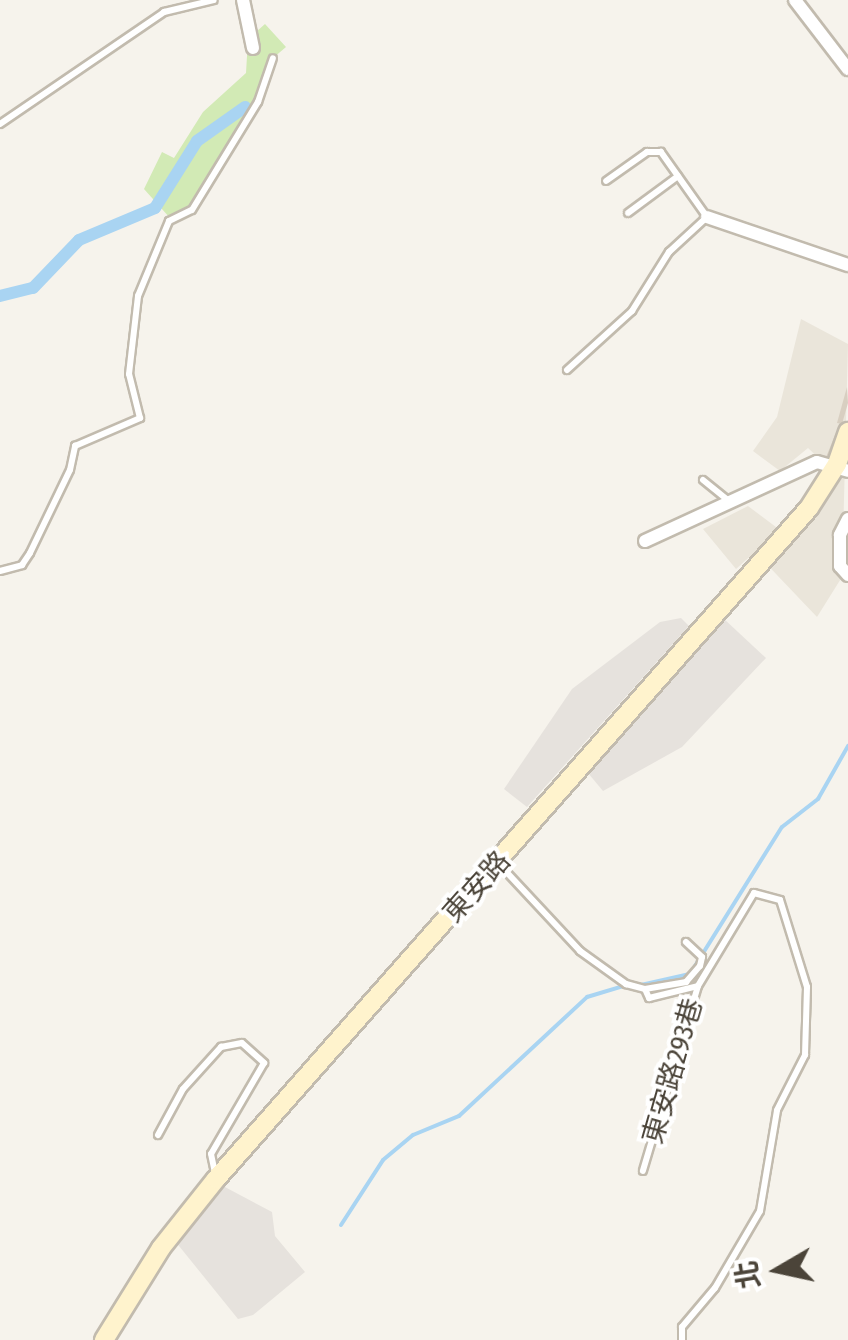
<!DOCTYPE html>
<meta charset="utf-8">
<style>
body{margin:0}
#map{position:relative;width:848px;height:1340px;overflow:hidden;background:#f6f3ec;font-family:"Fira Sans Condensed","Noto Sans TC",sans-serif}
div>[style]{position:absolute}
.residential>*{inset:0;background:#eae5da}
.industrial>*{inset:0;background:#e6e2dd}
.green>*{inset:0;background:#d2eab5}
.stream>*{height:4px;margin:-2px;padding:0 2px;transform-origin:2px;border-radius:2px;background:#a9d4f2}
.canal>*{height:12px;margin:-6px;padding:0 6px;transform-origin:6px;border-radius:6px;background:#a9d4f2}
.building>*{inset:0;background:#d8cfc1;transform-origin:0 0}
.roads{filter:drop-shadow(2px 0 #c2bbae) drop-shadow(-2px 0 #c2bbae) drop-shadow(0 2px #c2bbae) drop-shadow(0 -2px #c2bbae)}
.lane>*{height:6px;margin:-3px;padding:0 3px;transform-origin:3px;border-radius:3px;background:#fff}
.street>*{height:12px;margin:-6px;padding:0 6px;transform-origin:6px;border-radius:6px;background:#fff}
.secondary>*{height:18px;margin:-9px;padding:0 9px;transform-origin:9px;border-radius:9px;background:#fff3cd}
span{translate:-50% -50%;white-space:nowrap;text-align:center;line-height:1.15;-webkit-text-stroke:8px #fff;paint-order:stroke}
.street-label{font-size:28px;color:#4b4439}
.north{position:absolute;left:728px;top:1220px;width:100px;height:100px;-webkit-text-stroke:8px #fff;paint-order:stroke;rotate:261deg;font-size:28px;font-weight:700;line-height:40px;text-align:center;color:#4b4439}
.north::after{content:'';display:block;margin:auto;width:35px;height:45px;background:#4b4439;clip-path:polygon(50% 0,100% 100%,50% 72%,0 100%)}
</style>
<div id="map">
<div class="residential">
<div style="clip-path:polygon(801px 319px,848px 344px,842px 577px,817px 617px,755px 552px,736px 569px,703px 529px,748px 506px,792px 539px,840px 478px,808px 448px,780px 471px,753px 451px,777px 417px)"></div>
</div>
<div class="industrial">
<div style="clip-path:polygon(681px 618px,689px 626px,527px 807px,504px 789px,572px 689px,660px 622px)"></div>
<div style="clip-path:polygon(723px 618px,766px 658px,682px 747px,603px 791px,588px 773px)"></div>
<div style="clip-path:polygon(223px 1186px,272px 1212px,275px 1236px,305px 1272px,253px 1315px,238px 1319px,175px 1241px)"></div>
</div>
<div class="green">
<div style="clip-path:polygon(265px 24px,286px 47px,266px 64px,263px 90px,187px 211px,170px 218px,144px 189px,162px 152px,174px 158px,203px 112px,246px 73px,248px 39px)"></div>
</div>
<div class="stream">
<div style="left:641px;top:985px;width:50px;rotate:-12.7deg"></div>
<div style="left:690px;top:974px;width:173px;rotate:-58deg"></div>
<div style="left:782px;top:827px;width:46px;rotate:-37.9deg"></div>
<div style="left:818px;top:799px;width:61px;rotate:-60.5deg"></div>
<div style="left:341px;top:1225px;width:77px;rotate:-57.1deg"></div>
<div style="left:383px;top:1160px;width:39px;rotate:-40deg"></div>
<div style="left:413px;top:1135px;width:50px;rotate:-22.4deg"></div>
<div style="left:459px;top:1116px;width:175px;rotate:-42.9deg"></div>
<div style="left:587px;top:997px;width:42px;rotate:-16.7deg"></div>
</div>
<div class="canal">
<div style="left:0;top:296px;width:34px;rotate:-14deg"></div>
<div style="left:33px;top:288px;width:66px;rotate:-46.2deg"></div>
<div style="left:79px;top:240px;width:82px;rotate:-22.8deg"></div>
<div style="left:155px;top:208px;width:79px;rotate:-57.9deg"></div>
<div style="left:197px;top:141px;width:59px;rotate:-35.3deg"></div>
</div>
<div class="building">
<div style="clip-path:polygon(847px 387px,848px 403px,842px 424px,837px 423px)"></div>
<div style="left:835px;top:435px;width:5px;height:25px;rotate:22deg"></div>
</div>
<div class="roads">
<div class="lane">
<div style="left:0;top:124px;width:199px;rotate:-34.3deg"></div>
<div style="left:164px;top:12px;width:51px;rotate:-13.5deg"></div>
<div style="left:628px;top:213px;width:62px;rotate:-36.5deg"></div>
<div style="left:567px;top:370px;width:88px;rotate:-42.2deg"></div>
<div style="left:632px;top:311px;width:70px;rotate:-57.9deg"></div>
<div style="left:669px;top:252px;width:52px;rotate:-42.6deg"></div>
<div style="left:707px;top:217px;width:80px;rotate:-125.3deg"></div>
<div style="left:661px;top:152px;width:14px;rotate:180deg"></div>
<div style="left:647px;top:152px;width:50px;rotate:144.7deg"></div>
<div style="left:703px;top:480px;width:35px;rotate:39deg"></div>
<div style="left:0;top:571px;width:23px;rotate:-15deg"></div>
<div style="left:22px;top:565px;width:14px;rotate:-56deg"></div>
<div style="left:30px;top:553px;width:92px;rotate:-64.3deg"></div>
<div style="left:70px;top:470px;width:25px;rotate:-78deg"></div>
<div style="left:75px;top:446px;width:71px;rotate:-23.3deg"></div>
<div style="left:140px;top:418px;width:45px;rotate:-104deg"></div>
<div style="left:129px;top:374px;width:79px;rotate:-83.4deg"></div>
<div style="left:138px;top:296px;width:81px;rotate:-67.5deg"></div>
<div style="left:169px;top:221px;width:25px;rotate:-26deg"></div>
<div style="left:192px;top:210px;width:127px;rotate:-58.6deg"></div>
<div style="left:258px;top:102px;width:46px;rotate:-71.2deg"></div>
<div style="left:499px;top:864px;width:119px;rotate:47deg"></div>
<div style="left:580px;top:951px;width:57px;rotate:35.7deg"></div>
<div style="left:626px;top:984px;width:20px;rotate:15deg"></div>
<div style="left:645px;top:989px;width:10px;rotate:66deg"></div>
<div style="left:649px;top:998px;width:50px;rotate:-13.8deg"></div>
<div style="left:698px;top:986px;width:193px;rotate:106.6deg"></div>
<div style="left:645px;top:989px;width:42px;rotate:-9.7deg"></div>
<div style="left:686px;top:982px;width:21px;rotate:-49deg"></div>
<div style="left:700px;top:966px;width:9px;rotate:-77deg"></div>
<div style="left:702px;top:957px;width:22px;rotate:-137deg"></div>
<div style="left:158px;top:1135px;width:52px;rotate:-61.5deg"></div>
<div style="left:183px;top:1089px;width:57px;rotate:-47.9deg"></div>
<div style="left:221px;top:1047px;width:21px;rotate:-11deg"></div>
<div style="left:242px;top:1043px;width:30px;rotate:42deg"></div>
<div style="left:264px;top:1063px;width:105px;rotate:120.2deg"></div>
<div style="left:211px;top:1154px;width:19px;rotate:78deg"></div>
<div style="left:682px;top:1340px;width:13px;rotate:-90deg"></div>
<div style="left:682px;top:1327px;width:51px;rotate:-49.8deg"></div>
<div style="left:715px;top:1288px;width:89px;rotate:-59.7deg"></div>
<div style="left:760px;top:1211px;width:102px;rotate:-80.4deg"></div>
<div style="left:777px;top:1110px;width:62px;rotate:-63deg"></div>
<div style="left:805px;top:1055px;width:68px;rotate:-88.3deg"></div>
<div style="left:807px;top:987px;width:91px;rotate:-107.2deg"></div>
<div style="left:780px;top:900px;width:27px;rotate:-165deg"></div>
<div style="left:754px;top:893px;width:109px;rotate:121.1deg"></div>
</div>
<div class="street">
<div style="left:243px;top:0;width:49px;rotate:78.2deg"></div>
<div style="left:795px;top:0;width:87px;rotate:52.5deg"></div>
<div style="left:707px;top:217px;width:149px;rotate:18.8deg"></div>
<div style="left:848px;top:519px;width:18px;rotate:117deg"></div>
<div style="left:840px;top:535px;width:31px;rotate:90deg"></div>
<div style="left:840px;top:566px;width:12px;rotate:48deg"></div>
<div style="left:645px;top:541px;width:189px;rotate:-24.7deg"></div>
<div style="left:817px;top:462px;width:32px;rotate:16deg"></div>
</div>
<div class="secondary">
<div style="left:104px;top:1340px;width:108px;rotate:-58.2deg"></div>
<div style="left:161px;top:1248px;width:88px;rotate:-51.4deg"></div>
<div style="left:216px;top:1179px;width:895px;rotate:-48.53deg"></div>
<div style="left:809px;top:508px;width:52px;rotate:-57.5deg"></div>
<div style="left:837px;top:464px;width:34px;rotate:-71deg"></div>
</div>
</div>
<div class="street-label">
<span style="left:477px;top:887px;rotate:-48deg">東安路</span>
<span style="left:673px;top:1071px;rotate:-74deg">東安路293巷</span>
</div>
<div class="north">北</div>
</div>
